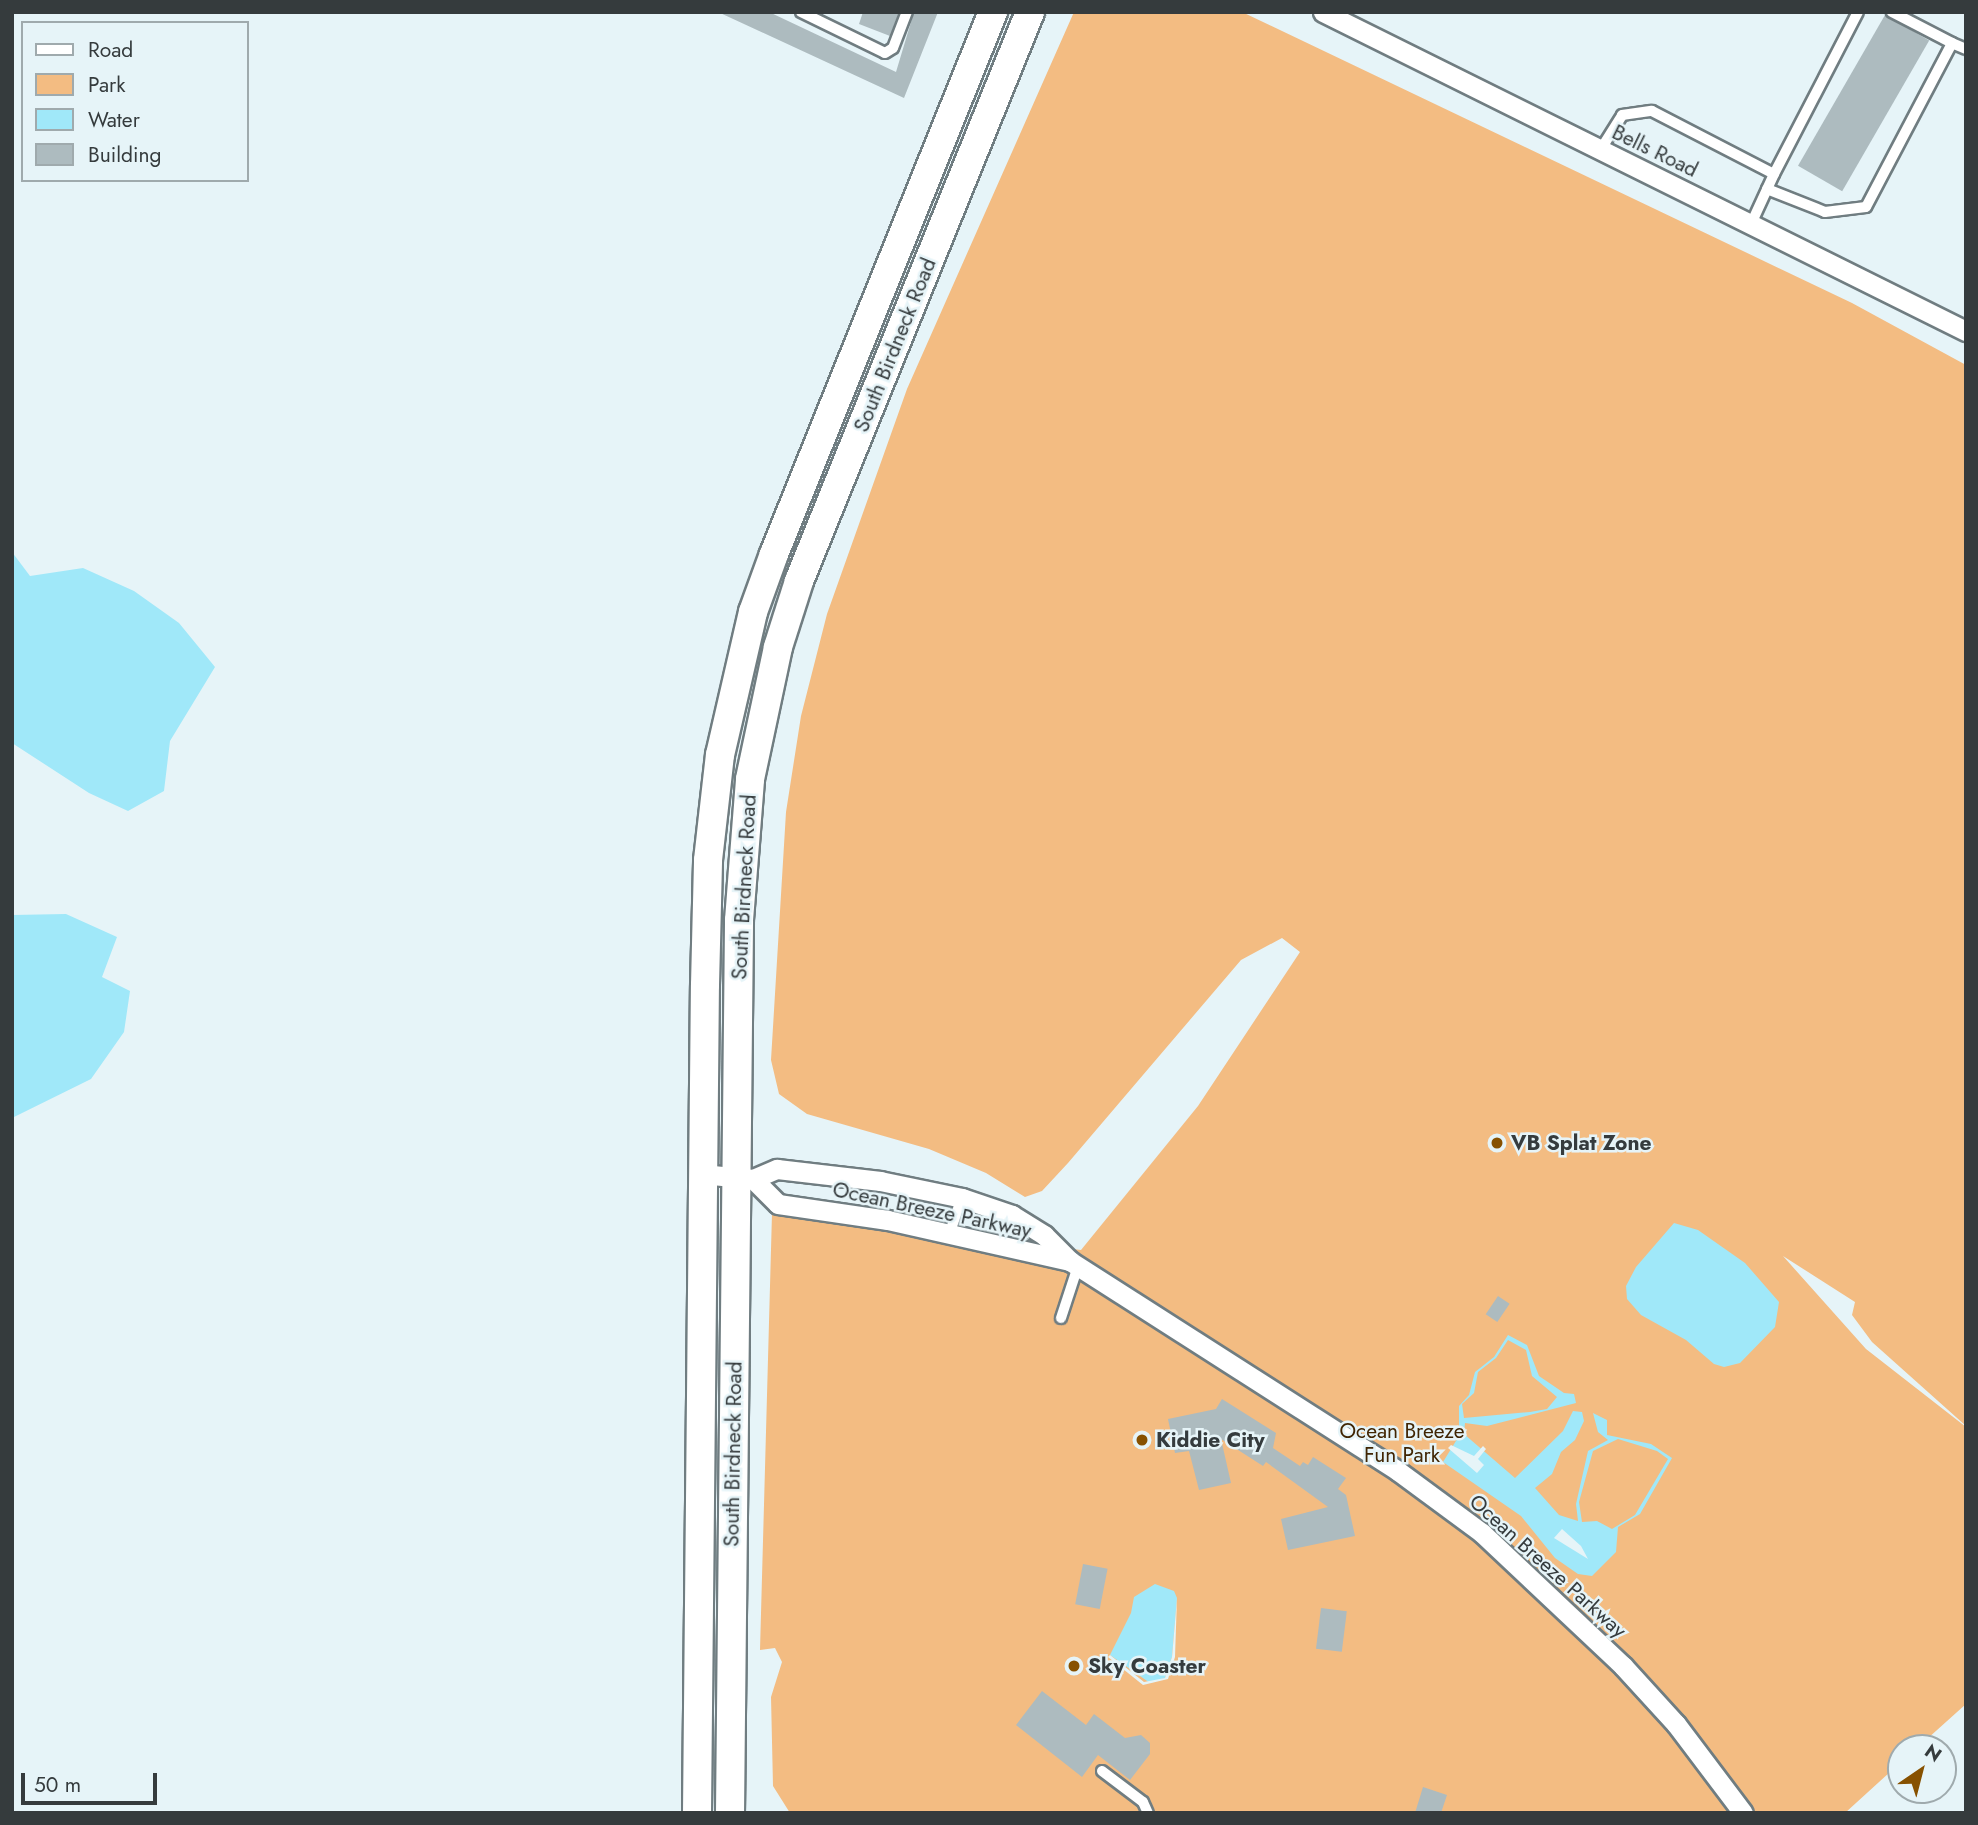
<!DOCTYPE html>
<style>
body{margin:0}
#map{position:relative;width:1978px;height:1825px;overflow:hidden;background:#e6f4f8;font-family:Jost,sans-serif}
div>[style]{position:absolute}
.green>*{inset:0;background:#f3bc82}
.water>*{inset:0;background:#a0e8f9}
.pier>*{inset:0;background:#e6f4f8}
.building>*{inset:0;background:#adbbbf;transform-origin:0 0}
.roads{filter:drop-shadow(2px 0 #707d81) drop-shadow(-2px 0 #707d81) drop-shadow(0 2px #707d81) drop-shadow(0 -2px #707d81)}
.lane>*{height:10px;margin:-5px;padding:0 5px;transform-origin:5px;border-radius:5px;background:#fff}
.street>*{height:19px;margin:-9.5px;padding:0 9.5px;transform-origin:9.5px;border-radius:9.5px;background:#fff}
.secondary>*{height:28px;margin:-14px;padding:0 14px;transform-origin:14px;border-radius:14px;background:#fff}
.dots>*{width:19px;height:19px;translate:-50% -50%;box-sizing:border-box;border:4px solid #e6f4f8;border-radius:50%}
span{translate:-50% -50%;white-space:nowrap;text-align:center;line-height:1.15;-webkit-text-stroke:5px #e6f4f8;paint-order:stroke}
.street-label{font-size:21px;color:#353b3d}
.poi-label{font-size:21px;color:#353b3d;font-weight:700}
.left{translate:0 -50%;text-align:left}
.park-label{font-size:21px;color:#402503}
.frame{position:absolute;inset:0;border:14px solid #353b3d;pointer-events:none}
.legend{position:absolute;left:21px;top:21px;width:228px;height:161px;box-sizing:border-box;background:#e6f4f8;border:2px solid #9faaad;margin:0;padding:9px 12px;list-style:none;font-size:21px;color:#353b3d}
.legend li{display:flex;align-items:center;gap:14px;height:35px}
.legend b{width:35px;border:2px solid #9faaad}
.north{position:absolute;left:1887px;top:1734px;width:70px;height:70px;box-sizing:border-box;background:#e6f4f8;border:2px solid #9faaad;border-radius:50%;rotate:35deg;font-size:19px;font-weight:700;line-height:28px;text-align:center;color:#353b3d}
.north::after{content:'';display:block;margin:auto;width:24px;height:32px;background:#875100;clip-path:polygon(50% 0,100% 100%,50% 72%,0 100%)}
.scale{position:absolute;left:21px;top:1773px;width:136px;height:32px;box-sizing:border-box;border:4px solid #353b3d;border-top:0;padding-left:9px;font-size:21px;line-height:24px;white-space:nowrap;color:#353b3d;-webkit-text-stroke:5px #e6f4f8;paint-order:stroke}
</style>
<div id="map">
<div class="green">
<div style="clip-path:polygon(1074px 12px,1242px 12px,1852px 303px,1966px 365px,1966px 1426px,1872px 1342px,1852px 1315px,1855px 1302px,1783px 1256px,1866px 1349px,1966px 1427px,1966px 1704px,1917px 1748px,1901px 1748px,1901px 1762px,1845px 1813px,790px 1813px,773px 1786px,771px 1697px,782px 1662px,775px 1648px,760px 1650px,772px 1213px,1081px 1250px,1198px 1106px,1300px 952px,1282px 938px,1241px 960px,1068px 1163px,1042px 1191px,1025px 1197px,986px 1173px,929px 1149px,807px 1114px,779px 1094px,771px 1060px,786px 812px,801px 716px,827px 614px,907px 389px)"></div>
</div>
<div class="water">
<div style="clip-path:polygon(12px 552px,30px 576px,83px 568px,134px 591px,179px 623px,215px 667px,170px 741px,164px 791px,128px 811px,89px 793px,12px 743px)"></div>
<div style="clip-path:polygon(66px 914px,117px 937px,102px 977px,130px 991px,124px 1032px,91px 1079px,12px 1118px,12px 915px)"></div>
<div style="clip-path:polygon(1674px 1223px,1698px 1230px,1745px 1263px,1779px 1302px,1775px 1327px,1740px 1363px,1724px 1367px,1714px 1364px,1686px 1340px,1641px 1315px,1627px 1299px,1626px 1286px,1636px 1267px)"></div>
<div style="clip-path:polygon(evenodd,1508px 1335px,1527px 1345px,1539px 1376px,1564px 1393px,1574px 1394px,1576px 1403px,1487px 1426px,1465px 1423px,1464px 1434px,1515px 1478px,1563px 1431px,1573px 1411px,1582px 1412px,1584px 1421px,1575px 1440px,1561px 1452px,1552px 1474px,1535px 1488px,1559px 1515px,1578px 1521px,1576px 1504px,1588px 1451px,1608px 1440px,1598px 1432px,1593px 1413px,1607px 1420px,1607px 1435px,1651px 1444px,1672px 1458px,1640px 1514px,1618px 1527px,1616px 1552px,1592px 1576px,1578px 1574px,1555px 1558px,1521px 1516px,1443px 1462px,1459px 1436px,1459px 1406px,1469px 1395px,1475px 1372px,1494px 1357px,1508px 1335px,1508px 1340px,1526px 1350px,1532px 1376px,1557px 1397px,1547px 1409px,1530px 1412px,1464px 1418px,1462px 1404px,1474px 1393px,1478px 1372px,1496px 1358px,1508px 1340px,1508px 1335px,1618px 1439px,1657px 1451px,1668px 1459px,1635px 1515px,1612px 1529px,1597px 1521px,1582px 1522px,1579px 1502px,1593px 1451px,1618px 1439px)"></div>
<div style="clip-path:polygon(1155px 1584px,1174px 1591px,1177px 1598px,1172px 1657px,1165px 1678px,1150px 1683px,1110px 1655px,1131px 1613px,1134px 1597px)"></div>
</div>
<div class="pier">
<div style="clip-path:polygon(1451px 1445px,1474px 1456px,1483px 1446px,1486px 1449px,1478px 1459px,1484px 1465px,1477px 1473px,1448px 1448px)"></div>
<div style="clip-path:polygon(1562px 1529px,1581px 1546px,1588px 1559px,1554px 1538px)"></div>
<div style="clip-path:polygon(1177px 1598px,1175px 1657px,1168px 1679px,1143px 1685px,1108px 1657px,1110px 1655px,1144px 1682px,1165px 1678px,1172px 1657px)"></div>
</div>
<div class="building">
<div style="clip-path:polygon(718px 12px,769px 12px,896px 72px,914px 12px,938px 12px,904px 98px)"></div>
<div style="clip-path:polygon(863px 12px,899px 12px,890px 36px,859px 24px)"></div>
<div style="left:1885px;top:15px;width:51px;height:174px;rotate:30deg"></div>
<div style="left:1498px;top:1296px;width:14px;height:22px;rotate:34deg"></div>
<div style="clip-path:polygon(1222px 1399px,1276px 1433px,1273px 1448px,1300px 1466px,1303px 1462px,1308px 1465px,1313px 1457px,1346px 1478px,1338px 1489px,1346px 1495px,1355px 1536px,1288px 1550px,1281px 1519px,1328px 1507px,1266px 1462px,1263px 1466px,1221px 1439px,1231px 1483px,1199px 1490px,1189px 1451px,1175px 1453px,1168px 1419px,1216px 1409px)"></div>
<div style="left:1083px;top:1564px;width:25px;height:41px;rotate:11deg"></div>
<div style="left:1321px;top:1608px;width:26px;height:41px;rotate:7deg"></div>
<div style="clip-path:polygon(1042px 1691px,1086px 1725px,1094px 1714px,1125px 1738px,1141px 1735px,1150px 1743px,1150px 1754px,1130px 1780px,1098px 1755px,1082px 1777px,1016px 1725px)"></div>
<div style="clip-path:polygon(1423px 1787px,1447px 1795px,1441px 1813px,1415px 1813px)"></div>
</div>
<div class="roads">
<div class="lane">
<div style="left:801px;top:12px;width:93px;rotate:26deg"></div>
<div style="left:885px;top:53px;width:9px;rotate:-32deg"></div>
<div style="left:893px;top:48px;width:39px;rotate:-69deg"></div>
<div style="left:1952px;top:43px;width:15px;rotate:23deg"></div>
<div style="left:1601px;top:149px;width:40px;rotate:-58deg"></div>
<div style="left:1622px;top:115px;width:30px;rotate:-8deg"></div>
<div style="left:1652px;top:111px;width:137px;rotate:27.3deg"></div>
<div style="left:1774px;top:174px;width:55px;rotate:114.7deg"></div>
<div style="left:1774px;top:174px;width:182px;rotate:-62.6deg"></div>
<div style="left:1767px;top:189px;width:62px;rotate:21.6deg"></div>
<div style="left:1825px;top:212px;width:41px;rotate:-7deg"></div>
<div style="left:1866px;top:207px;width:185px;rotate:-62.3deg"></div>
<div style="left:1952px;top:43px;width:68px;rotate:-152.7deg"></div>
<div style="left:949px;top:1235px;width:39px;rotate:-71deg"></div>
<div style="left:1061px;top:1318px;width:55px;rotate:-71.9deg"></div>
<div style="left:1102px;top:1771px;width:51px;rotate:37.1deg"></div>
<div style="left:1143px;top:1802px;width:12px;rotate:66deg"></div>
</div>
<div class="street">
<div style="left:1323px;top:12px;width:718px;rotate:26.39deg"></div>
<div style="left:702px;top:1174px;width:51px;rotate:5.6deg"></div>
<div style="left:753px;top:1179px;width:26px;rotate:-23deg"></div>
<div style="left:777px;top:1169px;width:104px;rotate:6.6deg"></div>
<div style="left:880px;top:1181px;width:84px;rotate:11.7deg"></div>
<div style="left:962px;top:1198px;width:53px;rotate:18.8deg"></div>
<div style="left:1012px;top:1215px;width:38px;rotate:32deg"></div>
<div style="left:1044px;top:1235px;width:37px;rotate:45deg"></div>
<div style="left:1070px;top:1261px;width:389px;rotate:32.6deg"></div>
<div style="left:1398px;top:1471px;width:104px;rotate:36.4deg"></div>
<div style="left:1482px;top:1533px;width:194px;rotate:43.3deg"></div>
<div style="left:1623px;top:1666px;width:79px;rotate:47.6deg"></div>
<div style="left:1676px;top:1724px;width:111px;rotate:53deg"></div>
<div style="left:753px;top:1179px;width:35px;rotate:45deg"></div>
<div style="left:778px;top:1204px;width:111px;rotate:8.3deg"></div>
<div style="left:888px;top:1220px;width:187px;rotate:12.7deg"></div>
</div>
<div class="secondary">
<div style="left:697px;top:1813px;width:828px;rotate:-89.45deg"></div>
<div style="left:705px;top:985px;width:125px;rotate:-88.6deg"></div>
<div style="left:708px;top:860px;width:106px;rotate:-83.5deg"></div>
<div style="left:720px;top:755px;width:147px;rotate:-77deg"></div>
<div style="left:753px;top:612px;width:62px;rotate:-70.1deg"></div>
<div style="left:774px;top:554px;width:585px;rotate:-68deg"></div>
<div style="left:730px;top:1813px;width:893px;rotate:-89.42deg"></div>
<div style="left:739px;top:920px;width:141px;rotate:-85.5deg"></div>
<div style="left:750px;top:779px;width:135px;rotate:-78deg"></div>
<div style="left:778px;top:647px;width:69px;rotate:-72.3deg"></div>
<div style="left:799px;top:581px;width:614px;rotate:-67.9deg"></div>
</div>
</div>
<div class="dots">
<div style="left:1497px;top:1143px;background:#875100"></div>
<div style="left:1142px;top:1440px;background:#875100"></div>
<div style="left:1074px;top:1666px;background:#875100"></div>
</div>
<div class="street-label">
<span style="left:1655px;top:151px;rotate:26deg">Bells Road</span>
<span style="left:895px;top:345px;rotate:-68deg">South Birdneck Road</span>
<span style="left:744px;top:887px;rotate:-87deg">South Birdneck Road</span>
<span style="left:932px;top:1210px;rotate:12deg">Ocean Breeze Parkway</span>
<span style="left:733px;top:1454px;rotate:-89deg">South Birdneck Road</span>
<span style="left:1548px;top:1566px;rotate:42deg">Ocean Breeze Parkway</span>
</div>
<div class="poi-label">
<span class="left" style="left:1511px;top:1143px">VB Splat Zone</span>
<span class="left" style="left:1156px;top:1440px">Kiddie City</span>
<span class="left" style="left:1088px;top:1666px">Sky Coaster</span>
</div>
<div class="park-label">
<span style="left:1402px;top:1443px">Ocean Breeze<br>Fun Park</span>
</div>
<div class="frame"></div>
<ul class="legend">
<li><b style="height:9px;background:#fff"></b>Road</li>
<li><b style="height:19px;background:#f3bc82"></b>Park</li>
<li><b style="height:19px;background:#a0e8f9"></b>Water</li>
<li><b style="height:19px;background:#adbbbf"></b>Building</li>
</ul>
<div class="north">N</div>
<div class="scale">50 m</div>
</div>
